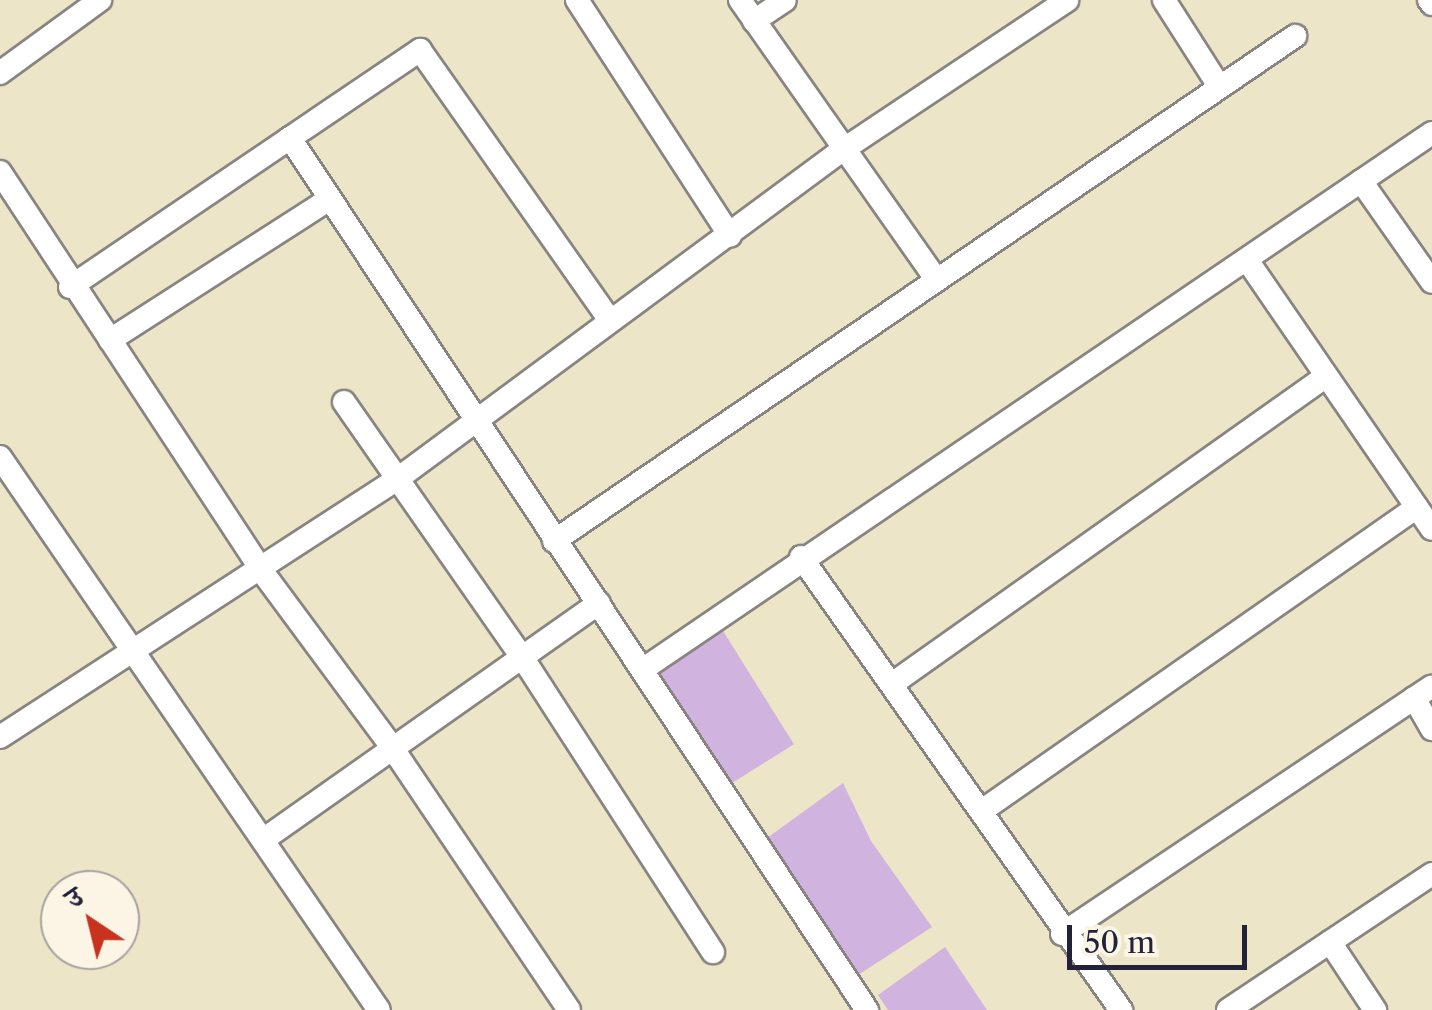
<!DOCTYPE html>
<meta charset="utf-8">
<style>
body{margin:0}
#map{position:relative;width:1432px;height:1010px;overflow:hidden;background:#ede5c7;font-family:"Libre Caslon Text","Noto Serif Devanagari",serif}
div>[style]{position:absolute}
.building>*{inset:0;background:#d0b3df;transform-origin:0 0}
.roads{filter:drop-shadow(2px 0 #888481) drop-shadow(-2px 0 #888481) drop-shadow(0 2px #888481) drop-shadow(0 -2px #888481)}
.minor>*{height:22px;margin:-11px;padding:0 11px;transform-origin:11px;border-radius:11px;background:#fff}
span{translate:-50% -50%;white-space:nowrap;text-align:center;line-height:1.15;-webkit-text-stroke:10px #fcf5e5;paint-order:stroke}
.north{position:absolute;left:40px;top:870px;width:100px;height:100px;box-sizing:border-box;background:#fcf5e5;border:2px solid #a5a1a1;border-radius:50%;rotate:325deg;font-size:28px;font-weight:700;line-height:40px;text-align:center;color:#22223b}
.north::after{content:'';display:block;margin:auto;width:35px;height:45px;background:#c8321e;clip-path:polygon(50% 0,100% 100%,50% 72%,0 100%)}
.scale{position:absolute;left:1067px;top:925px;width:180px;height:45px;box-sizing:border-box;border:5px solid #22223b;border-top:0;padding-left:12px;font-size:30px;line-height:35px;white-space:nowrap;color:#22223b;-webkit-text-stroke:8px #fcf5e5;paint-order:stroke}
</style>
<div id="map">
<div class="building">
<div style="left:715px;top:618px;width:149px;height:90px;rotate:58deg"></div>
<div style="clip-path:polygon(843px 783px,871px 841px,932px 927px,858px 975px,767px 838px)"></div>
<div style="clip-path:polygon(945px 947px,987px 1010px,888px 1010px,878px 995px)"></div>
</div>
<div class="roads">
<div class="minor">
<div style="left:577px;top:0;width:281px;rotate:57deg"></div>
<div style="left:740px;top:0;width:341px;rotate:54.9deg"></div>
<div style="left:1164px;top:0;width:98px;rotate:57.4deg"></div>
<div style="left:1429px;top:0;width:5px;rotate:53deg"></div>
<div style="left:754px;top:21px;width:37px;rotate:-34deg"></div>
<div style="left:0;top:73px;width:124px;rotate:-36.1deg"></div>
<div style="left:290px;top:138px;width:1046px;rotate:56.51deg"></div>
<div style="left:0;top:172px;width:476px;rotate:56.7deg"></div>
<div style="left:261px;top:570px;width:219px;rotate:53.5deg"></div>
<div style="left:391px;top:746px;width:318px;rotate:56deg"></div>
<div style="left:1361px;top:181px;width:123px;rotate:54.9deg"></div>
<div style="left:1247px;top:260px;width:326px;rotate:55.5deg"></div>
<div style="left:70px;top:287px;width:423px;rotate:-34.1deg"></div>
<div style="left:420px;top:50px;width:330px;rotate:54.9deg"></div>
<div style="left:110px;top:340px;width:259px;rotate:-32.7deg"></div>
<div style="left:344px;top:402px;width:315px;rotate:55.1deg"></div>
<div style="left:524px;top:660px;width:348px;rotate:57.1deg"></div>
<div style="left:0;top:457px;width:670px;rotate:55.58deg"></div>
<div style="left:554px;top:541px;width:897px;rotate:-34.27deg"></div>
<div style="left:801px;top:557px;width:555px;rotate:54.76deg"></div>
<div style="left:642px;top:670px;width:955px;rotate:-34.21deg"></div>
<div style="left:892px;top:684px;width:531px;rotate:-35.34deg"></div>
<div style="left:1414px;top:698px;width:36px;rotate:60deg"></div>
<div style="left:0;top:737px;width:472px;rotate:-33deg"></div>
<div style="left:396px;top:480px;width:553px;rotate:-36.48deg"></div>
<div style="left:841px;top:151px;width:272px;rotate:-33.7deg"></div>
<div style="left:983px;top:810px;width:529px;rotate:-34.92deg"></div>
<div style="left:263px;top:840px;width:411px;rotate:-35.2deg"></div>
<div style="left:1062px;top:934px;width:445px;rotate:-33.8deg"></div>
<div style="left:1330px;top:942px;width:82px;rotate:56.5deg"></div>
<div style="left:1228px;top:1010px;width:245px;rotate:-33.7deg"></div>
</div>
</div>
<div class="north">उ</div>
<div class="scale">50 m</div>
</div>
